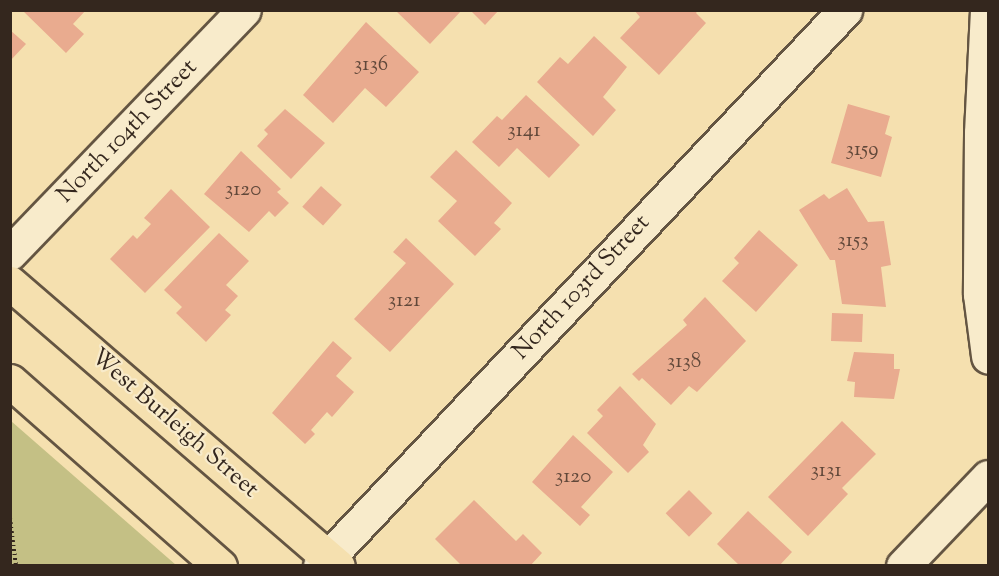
<!DOCTYPE html>
<style>
body{margin:0}
#map{position:relative;width:999px;height:576px;overflow:hidden;background:#f5e0af;font-family:"Sorts Mill Goudy",serif}
div>[style]{position:absolute}
.green>*{inset:0;background:#c4c085}
.building>*{inset:0;background:#e9ab8f;transform-origin:0 0}
.path>*{height:4px;margin-top:-2px;transform-origin:0;background:repeating-linear-gradient(90deg,#34271e 0 1.5px,transparent 0 4.5px)}
.roads{filter:drop-shadow(2px 0 #645542) drop-shadow(-2px 0 #645542) drop-shadow(0 2px #645542) drop-shadow(0 -2px #645542)}
.minor>*{height:33px;margin:-16.5px;padding:0 16.5px;transform-origin:16.5px;border-radius:16.5px;background:#f8ebcb}
.major>*{height:33px;margin:-16.5px;padding:0 16.5px;transform-origin:16.5px;border-radius:16.5px;background:#f5e0af}
span{translate:-50% -50%;white-space:nowrap;text-align:center;line-height:1.15;-webkit-text-stroke:4.5px #f8ebcb;paint-order:stroke}
.number-label{font-size:21px;color:#61483a}
.number-label span{-webkit-text-stroke-width:0}
.street-label{font-size:24px;color:#34271e}
.frame{position:absolute;inset:0;border:12px solid #34271e;pointer-events:none}
</style>
<div id="map">
<div class="green">
<div style="clip-path:polygon(10px 421px,11px 421px,176px 565px,11px 565px)"></div>
</div>
<div class="building">
<div style="clip-path:polygon(22px 10px,86px 10px,73px 24px,84px 34px,66px 53px)"></div>
<div style="clip-path:polygon(395px 10px,462px 10px,430px 44px)"></div>
<div style="clip-path:polygon(470px 10px,499px 10px,485px 25px)"></div>
<div style="clip-path:polygon(634px 10px,698px 10px,696px 13px,706px 23px,659px 75px,620px 38px,640px 17px)"></div>
<div style="clip-path:polygon(366px 22px,419px 72px,386px 107px,365px 88px,333px 123px,303px 95px)"></div>
<div style="clip-path:polygon(10px 30px,26px 44px,10px 61px)"></div>
<div style="clip-path:polygon(594px 36px,627px 67px,603px 97px,616px 110px,593px 136px,537px 82px,560px 57px,568px 64px)"></div>
<div style="clip-path:polygon(526px 95px,580px 145px,549px 178px,517px 148px,499px 167px,472px 142px,497px 116px,502px 120px)"></div>
<div style="clip-path:polygon(848px 104px,890px 116px,885px 134px,892px 137px,881px 177px,831px 163px)"></div>
<div style="clip-path:polygon(285px 109px,325px 143px,291px 179px,257px 146px,268px 134px,264px 130px)"></div>
<div style="clip-path:polygon(456px 150px,512px 203px,494px 223px,501px 229px,475px 256px,438px 221px,457px 201px,430px 177px)"></div>
<div style="clip-path:polygon(241px 151px,281px 189px,277px 192px,289px 203px,275px 217px,269px 211px,249px 232px,204px 194px)"></div>
<div style="left:321px;top:186px;width:28px;height:28px;rotate:42deg"></div>
<div style="clip-path:polygon(847px 188px,868px 222px,884px 221px,891px 265px,881px 267px,886px 307px,842px 304px,835px 260px,830px 260px,799px 210px,824px 194px,829px 199px)"></div>
<div style="clip-path:polygon(171px 189px,210px 227px,145px 293px,110px 259px,133px 235px,137px 239px,151px 224px,144px 218px)"></div>
<div style="clip-path:polygon(759px 230px,798px 265px,756px 312px,722px 281px,739px 263px,734px 258px)"></div>
<div style="clip-path:polygon(219px 233px,249px 261px,226px 285px,238px 296px,225px 310px,231px 315px,206px 342px,176px 313px,182px 307px,164px 290px)"></div>
<div style="clip-path:polygon(406px 238px,454px 284px,390px 352px,354px 319px,406px 263px,393px 252px)"></div>
<div style="clip-path:polygon(705px 297px,746px 341px,697px 392px,689px 386px,671px 405px,642px 378px,639px 381px,632px 374px,687px 325px,683px 320px)"></div>
<div style="left:832px;top:313px;width:31px;height:28px;rotate:2deg"></div>
<div style="clip-path:polygon(333px 341px,352px 358px,336px 376px,354px 392px,332px 417px,327px 412px,311px 430px,315px 434px,305px 444px,272px 413px)"></div>
<div style="clip-path:polygon(854px 352px,894px 354px,894px 369px,900px 369px,894px 399px,854px 397px,855px 382px,847px 381px)"></div>
<div style="clip-path:polygon(620px 386px,656px 424px,643px 445px,649px 452px,628px 473px,587px 433px,603px 416px,597px 410px)"></div>
<div style="clip-path:polygon(842px 421px,876px 454px,842px 488px,848px 494px,808px 536px,768px 497px)"></div>
<div style="clip-path:polygon(573px 435px,613px 472px,581px 507px,590px 515px,580px 526px,532px 482px)"></div>
<div style="left:689px;top:490px;width:33px;height:33px;rotate:45deg"></div>
<div style="clip-path:polygon(474px 500px,516px 541px,523px 534px,542px 553px,530px 566px,462px 566px,435px 539px)"></div>
<div style="clip-path:polygon(748px 511px,792px 552px,779px 566px,740px 566px,717px 544px)"></div>
</div>
<div class="path">
<div style="left:10px;top:518px;width:48px;rotate:82.9deg"></div>
</div>
<div class="roads">
<div class="minor">
<div style="left:987px;top:10px;width:123px;rotate:92.8deg"></div>
<div style="left:981px;top:133px;width:161px;rotate:90.4deg"></div>
<div style="left:980px;top:294px;width:63px;rotate:82.6deg"></div>
<div style="left:10px;top:253px;width:337px;rotate:-46.1deg"></div>
<div style="left:320px;top:566px;width:765px;rotate:-46.64deg"></div>
<div style="left:903px;top:566px;width:123px;rotate:-46.3deg"></div>
</div>
<div class="major">
<div style="left:10px;top:283px;width:433px;rotate:40.8deg"></div>
<div style="left:10px;top:381px;width:280px;rotate:41.4deg"></div>
</div>
</div>
<div class="number-label">
<span style="left:371px;top:65px">3136</span>
<span style="left:524px;top:131px">3141</span>
<span style="left:862px;top:150px">3159</span>
<span style="left:243px;top:190px">3120</span>
<span style="left:853px;top:241px">3153</span>
<span style="left:404px;top:301px">3121</span>
<span style="left:684px;top:362px">3138</span>
<span style="left:826px;top:471px">3131</span>
<span style="left:573px;top:477px">3120</span>
</div>
<div class="street-label">
<span style="left:128px;top:132px;rotate:-46deg">North 104th Street</span>
<span style="left:582px;top:288px;rotate:-47deg">North 103rd Street</span>
<span style="left:174px;top:424px;rotate:41deg">West Burleigh Street</span>
</div>
<div class="frame"></div>
</div>
